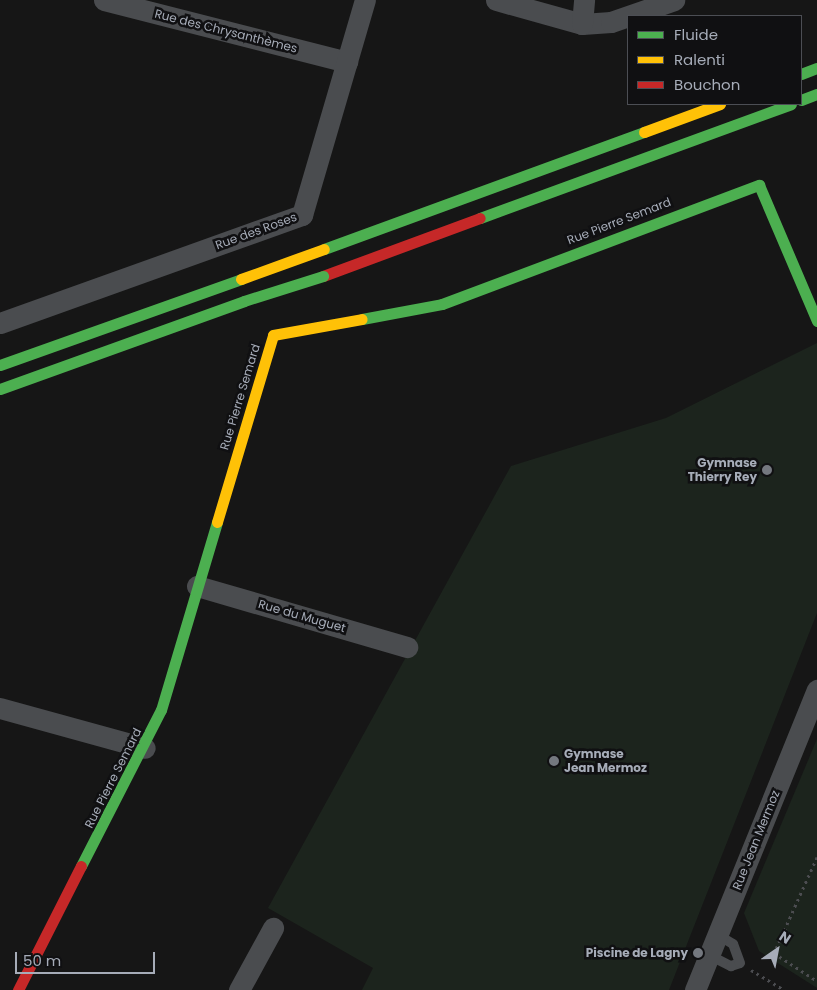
<!DOCTYPE html>
<meta charset="utf-8">
<style>
body{margin:0}
#map{position:relative;width:817px;height:990px;overflow:hidden;background:#161616;font-family:Poppins,sans-serif}
div>[style]{position:absolute}
.green>*{inset:0;background:#1c241d}
.path>*{height:3px;margin-top:-1.5px;transform-origin:0;background:repeating-linear-gradient(90deg,#4c4d51 0 2.5px,transparent 0 6.5px)}
.lane>*{height:10px;margin:-5px;padding:0 5px;transform-origin:5px;border-radius:5px;background:#4a4c4f}
.street>*{height:21px;margin:-10.5px;padding:0 10.5px;transform-origin:10.5px;border-radius:10.5px;background:#4a4c4f}
.fast>*{height:11px;margin:-5.5px;padding:0 5.5px;transform-origin:5.5px;border-radius:5.5px;background:#4caf50}
.slow>*{height:11px;margin:-5.5px;padding:0 5.5px;transform-origin:5.5px;border-radius:5.5px;background:#ffc107}
.jam>*{height:11px;margin:-5.5px;padding:0 5.5px;transform-origin:5.5px;border-radius:5.5px;background:#c62828}
.fast-bridge>*{height:11px;margin:-5.5px;padding:0 5.5px;transform-origin:5.5px;border-radius:5.5px;background:#4caf50}
.slow-bridge>*{height:11px;margin:-5.5px;padding:0 5.5px;transform-origin:5.5px;border-radius:5.5px;background:#ffc107}
.dots>*{width:14px;height:14px;translate:-50% -50%;box-sizing:border-box;border:2px solid #101012;border-radius:50%}
span{translate:-50% -50%;white-space:nowrap;text-align:center;line-height:1.15;-webkit-text-stroke:5px #101012;paint-order:stroke}
.street-label{font-size:12px;color:#a6acb8}
.poi-label{font-size:12px;color:#a6acb8;font-weight:700}
.right{translate:-100% -50%;text-align:right}
.left{translate:0 -50%;text-align:left}
.legend{position:absolute;left:627px;top:15px;width:175px;height:90px;box-sizing:border-box;background:#101012;border:1px solid #4c4e54;margin:0;padding:6px 9px;list-style:none;font-size:15px;color:#a6acb8}
.legend li{display:flex;align-items:center;gap:10px;height:25px}
.legend b{width:25px;border:1px solid #4c4e54}
.north{position:absolute;left:752px;top:925px;width:50px;height:50px;-webkit-text-stroke:4px #101012;paint-order:stroke;rotate:33deg;font-size:14px;font-weight:700;line-height:20px;text-align:center;color:#a6acb8}
.north::after{content:'';display:block;margin:auto;width:18px;height:22px;background:#a6acb8;clip-path:polygon(50% 0,100% 100%,50% 72%,0 100%)}
.scale{position:absolute;left:15px;top:952px;width:140px;height:22px;box-sizing:border-box;border:2px solid #a6acb8;border-top:0;padding-left:6px;font-size:15px;line-height:18px;white-space:nowrap;color:#a6acb8;-webkit-text-stroke:4px #101012;paint-order:stroke}
</style>
<div id="map">
<div class="green">
<div style="clip-path:polygon(817px 343px,817px 613px,669px 990px,362px 990px,373px 968px,268px 908px,511px 466px,666px 418px)"></div>
<div style="clip-path:polygon(817px 739px,817px 988px,759px 951px,744px 913px)"></div>
</div>
<div class="path">
<div style="left:817px;top:857px;width:105px;rotate:114.1deg"></div>
<div style="left:774px;top:953px;width:51px;rotate:33.1deg"></div>
<div style="left:751px;top:970px;width:39px;rotate:31deg"></div>
</div>
<div class="lane">
<div style="left:709px;top:955px;width:25px;rotate:27deg"></div>
<div style="left:731px;top:966px;width:9px;rotate:-18deg"></div>
<div style="left:740px;top:963px;width:20px;rotate:-110deg"></div>
<div style="left:733px;top:944px;width:17px;rotate:-149deg"></div>
</div>
<div class="street">
<div style="left:104px;top:0;width:251px;rotate:14.3deg"></div>
<div style="left:496px;top:0;width:89px;rotate:15.6deg"></div>
<div style="left:582px;top:24px;width:29px;rotate:-4deg"></div>
<div style="left:611px;top:22px;width:67px;rotate:-19.2deg"></div>
<div style="left:582px;top:24px;width:24px;rotate:-85deg"></div>
<div style="left:0;top:323px;width:321px;rotate:-19.7deg"></div>
<div style="left:302px;top:215px;width:224px;rotate:-73.7deg"></div>
<div style="left:197px;top:586px;width:219px;rotate:16.2deg"></div>
<div style="left:0;top:708px;width:150px;rotate:15.4deg"></div>
<div style="left:239px;top:990px;width:71px;rotate:-61.3deg"></div>
<div style="left:695px;top:990px;width:324px;rotate:-67.9deg"></div>
</div>
<div class="fast">
<div style="left:801px;top:74px;width:17px;rotate:-21deg"></div>
<div style="left:801px;top:100px;width:17px;rotate:-21deg"></div>
<div style="left:480px;top:218px;width:331px;rotate:-20.1deg"></div>
<div style="left:324px;top:249px;width:341px;rotate:-20.1deg"></div>
<div style="left:362px;top:319px;width:81px;rotate:-10.6deg"></div>
<div style="left:442px;top:304px;width:339px;rotate:-20.6deg"></div>
<div style="left:759px;top:185px;width:148px;rotate:66.9deg"></div>
<div style="left:0;top:365px;width:256px;rotate:-19.6deg"></div>
<div style="left:0;top:389px;width:259px;rotate:-19.8deg"></div>
<div style="left:81px;top:866px;width:175px;rotate:-62.9deg"></div>
<div style="left:161px;top:710px;width:196px;rotate:-73.4deg"></div>
</div>
<div class="slow">
<div style="left:644px;top:132px;width:81px;rotate:-20.2deg"></div>
<div style="left:217px;top:522px;width:195px;rotate:-73.3deg"></div>
<div style="left:273px;top:335px;width:90px;rotate:-10.2deg"></div>
</div>
<div class="jam">
<div style="left:323px;top:276px;width:167px;rotate:-20.3deg"></div>
<div style="left:18px;top:990px;width:139px;rotate:-63.1deg"></div>
</div>
<div class="fast-bridge">
<div style="left:244px;top:301px;width:83px;rotate:-17.6deg"></div>
</div>
<div class="slow-bridge">
<div style="left:241px;top:279px;width:88px;rotate:-19.9deg"></div>
</div>
<div class="dots">
<div style="left:767px;top:470px;background:#74787f"></div>
<div style="left:554px;top:761px;background:#74787f"></div>
<div style="left:698px;top:953px;background:#74787f"></div>
</div>
<div class="street-label">
<span style="left:226px;top:31px;rotate:14deg">Rue des Chrysanthèmes</span>
<span style="left:619px;top:221px;rotate:-21deg">Rue Pierre Semard</span>
<span style="left:256px;top:231px;rotate:-20deg">Rue des Roses</span>
<span style="left:240px;top:397px;rotate:-73deg">Rue Pierre Semard</span>
<span style="left:302px;top:616px;rotate:16deg">Rue du Muguet</span>
<span style="left:113px;top:778px;rotate:-63deg">Rue Pierre Semard</span>
<span style="left:756px;top:840px;rotate:-68deg">Rue Jean Mermoz</span>
</div>
<div class="poi-label">
<span class="right" style="left:757px;top:470px">Gymnase<br>Thierry Rey</span>
<span class="left" style="left:564px;top:761px">Gymnase<br>Jean Mermoz</span>
<span class="right" style="left:688px;top:953px">Piscine de Lagny</span>
</div>
<ul class="legend">
<li><b style="height:6px;background:#4caf50"></b>Fluide</li>
<li><b style="height:6px;background:#ffc107"></b>Ralenti</li>
<li><b style="height:6px;background:#c62828"></b>Bouchon</li>
</ul>
<div class="north">N</div>
<div class="scale">50 m</div>
</div>
